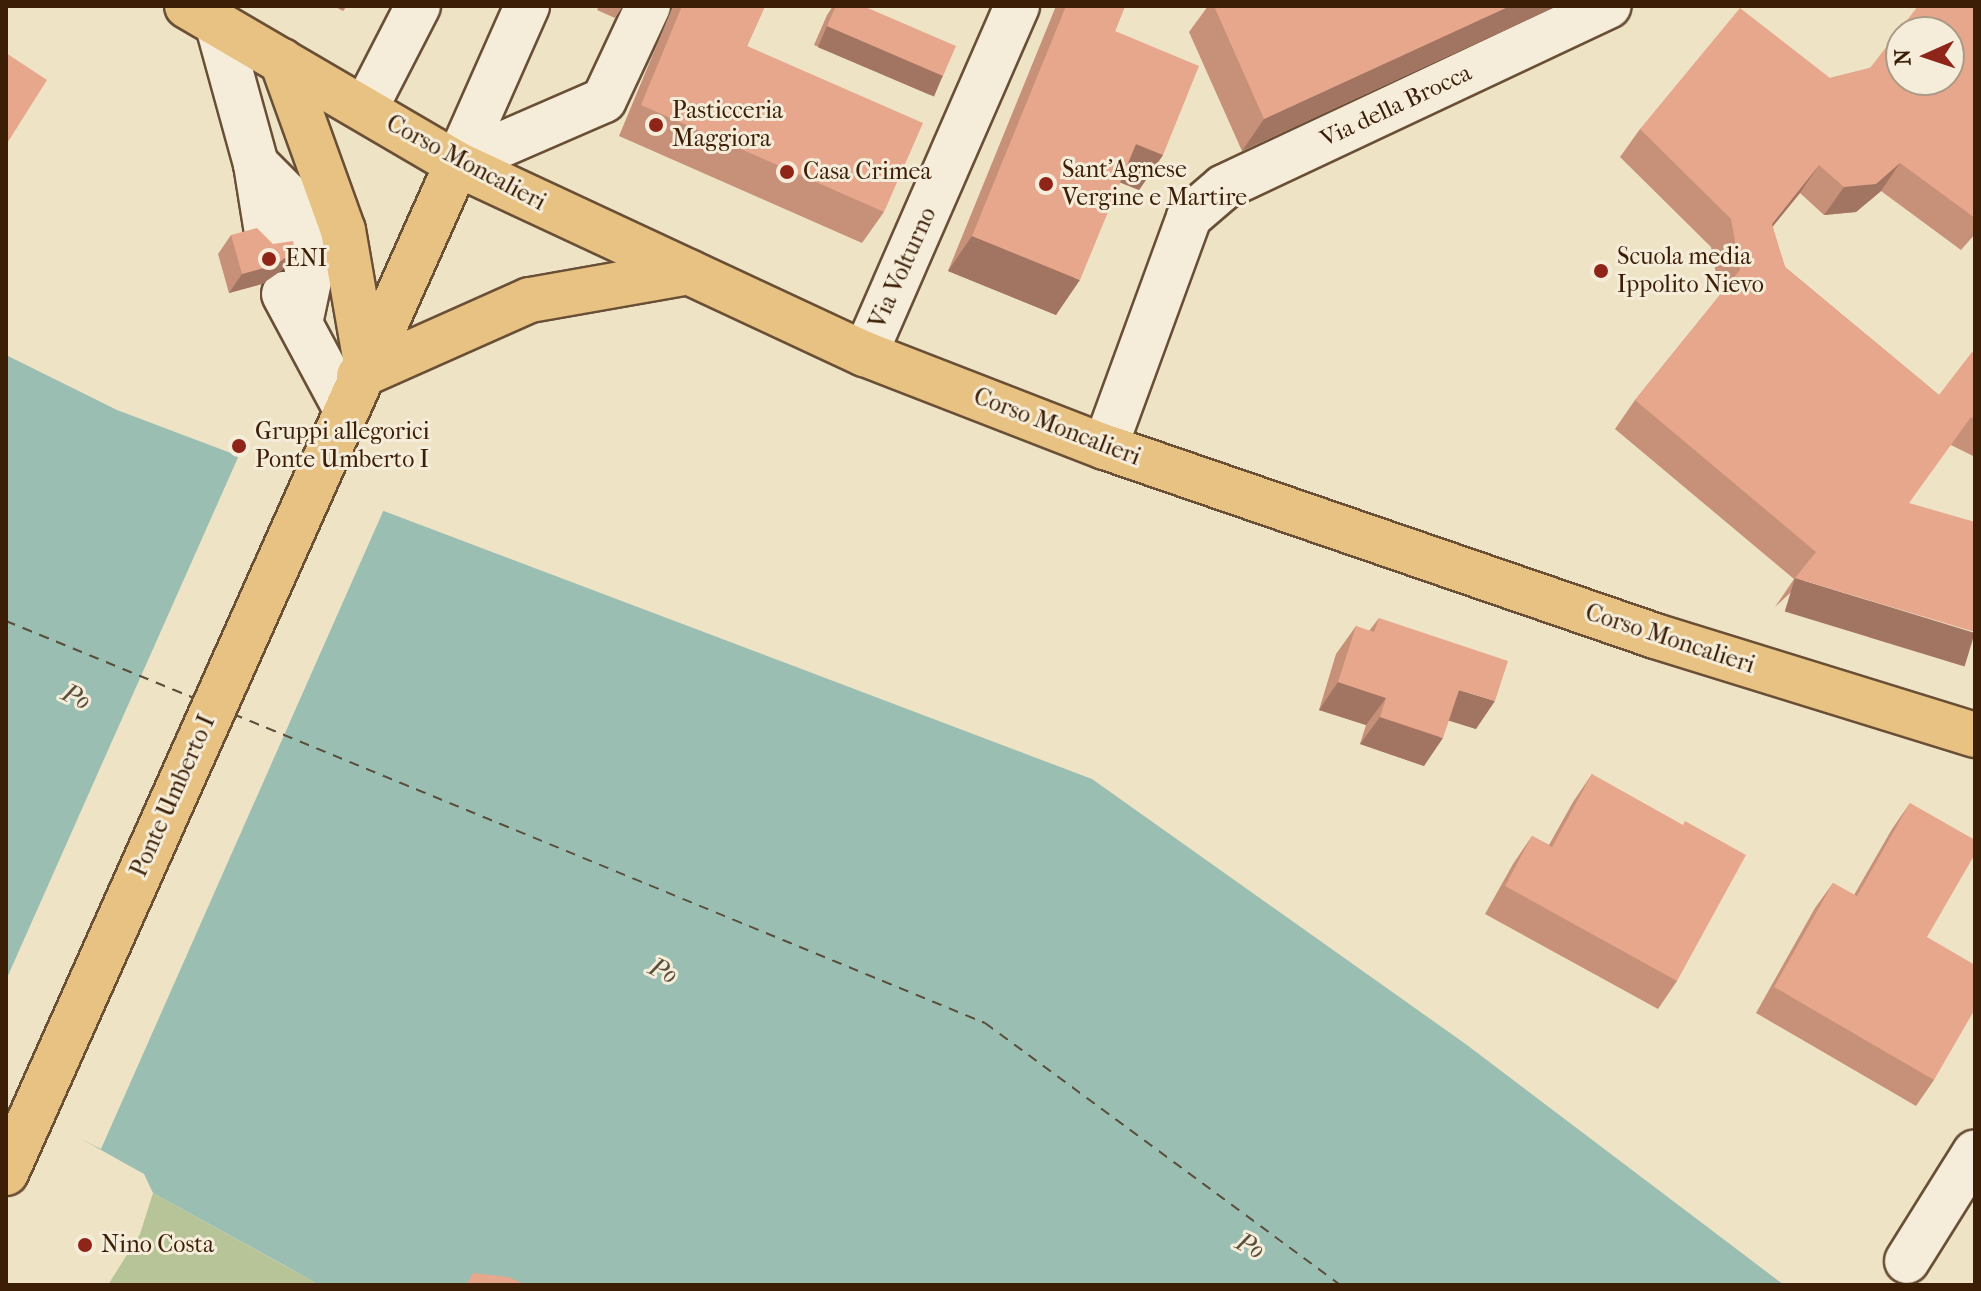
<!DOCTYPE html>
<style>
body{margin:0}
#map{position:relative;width:1981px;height:1291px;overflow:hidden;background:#efe3c6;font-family:"IM FELL French Canon",serif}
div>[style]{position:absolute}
.green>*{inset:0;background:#b7c497}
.water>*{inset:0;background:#9abeb2}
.pier>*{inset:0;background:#efe3c6}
.ferry>*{height:2px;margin-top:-1px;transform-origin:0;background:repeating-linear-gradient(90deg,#584e3a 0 10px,transparent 0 18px)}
.roads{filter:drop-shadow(2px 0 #694f36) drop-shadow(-2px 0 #694f36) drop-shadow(0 2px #694f36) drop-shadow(0 -2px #694f36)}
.minor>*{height:44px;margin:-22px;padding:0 22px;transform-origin:22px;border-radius:22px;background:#f5edda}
.major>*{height:44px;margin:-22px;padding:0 22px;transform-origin:22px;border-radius:22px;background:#e8c283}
.wall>*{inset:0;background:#c79078}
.shaded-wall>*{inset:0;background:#a27562;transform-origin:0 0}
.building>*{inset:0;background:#e7a78c}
.dots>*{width:22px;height:22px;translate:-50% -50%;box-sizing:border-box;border:4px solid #f5edda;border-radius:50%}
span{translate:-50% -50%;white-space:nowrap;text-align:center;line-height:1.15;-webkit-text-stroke:6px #f5edda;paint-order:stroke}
.street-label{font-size:24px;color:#3c1e06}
.poi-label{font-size:24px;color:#3c1e06}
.left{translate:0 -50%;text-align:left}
.water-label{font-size:26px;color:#584e3a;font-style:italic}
.frame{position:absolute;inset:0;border:8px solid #3c1e06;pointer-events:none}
.north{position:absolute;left:1885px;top:16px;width:80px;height:80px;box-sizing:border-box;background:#f5edda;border:2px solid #ab9a85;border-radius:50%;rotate:267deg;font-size:22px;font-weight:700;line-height:32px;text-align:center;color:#3c1e06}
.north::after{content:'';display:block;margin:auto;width:28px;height:36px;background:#8f2418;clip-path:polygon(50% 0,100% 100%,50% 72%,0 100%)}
</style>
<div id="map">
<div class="green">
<div style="clip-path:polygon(153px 1193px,283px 1265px,321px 1285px,108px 1285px,140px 1234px)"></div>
</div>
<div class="water">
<div style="clip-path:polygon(6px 355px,117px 410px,1092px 779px,1467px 1045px,1784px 1285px,320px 1285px,153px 1193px,144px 1174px,6px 1097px)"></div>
</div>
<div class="pier">
<div style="clip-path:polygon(240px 453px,385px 507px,101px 1149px,6px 1102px,6px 980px)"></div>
</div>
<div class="ferry">
<div style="left:6px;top:621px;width:203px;rotate:22.3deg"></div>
<div style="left:233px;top:714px;width:813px;rotate:22.34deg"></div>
<div style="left:985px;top:1023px;width:441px;rotate:36.4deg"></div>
</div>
<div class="roads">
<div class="minor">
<div style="left:218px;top:26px;width:143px;rotate:74.6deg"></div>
<div style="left:256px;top:164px;width:42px;rotate:45deg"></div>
<div style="left:286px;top:194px;width:24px;rotate:62deg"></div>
<div style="left:297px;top:215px;width:67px;rotate:79.7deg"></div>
<div style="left:309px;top:281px;width:38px;rotate:102deg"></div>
<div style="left:365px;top:109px;width:116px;rotate:-62.8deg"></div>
<div style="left:256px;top:164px;width:76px;rotate:80.9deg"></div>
<div style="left:457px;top:164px;width:160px;rotate:-23.5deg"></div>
<div style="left:604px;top:100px;width:104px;rotate:-64.9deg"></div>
<div style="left:457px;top:164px;width:173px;rotate:-66.1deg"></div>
<div style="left:284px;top:294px;width:129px;rotate:61.8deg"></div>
<div style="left:865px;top:354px;width:380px;rotate:-66.4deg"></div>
<div style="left:1105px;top:447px;width:245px;rotate:-69.9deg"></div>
<div style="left:1189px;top:217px;width:46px;rotate:-40.6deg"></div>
<div style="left:1224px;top:187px;width:425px;rotate:-25.2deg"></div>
<div style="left:1907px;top:1261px;width:128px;rotate:-58deg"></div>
</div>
<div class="major">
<div style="left:187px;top:6px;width:313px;rotate:30.3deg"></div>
<div style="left:457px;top:164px;width:450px;rotate:25deg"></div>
<div style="left:865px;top:354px;width:257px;rotate:21.2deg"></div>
<div style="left:1105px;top:447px;width:582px;rotate:18.96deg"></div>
<div style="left:1655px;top:636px;width:335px;rotate:17.2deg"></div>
<div style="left:282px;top:61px;width:180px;rotate:70.2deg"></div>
<div style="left:343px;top:230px;width:135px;rotate:80.2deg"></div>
<div style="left:359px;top:376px;width:187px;rotate:-24deg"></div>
<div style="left:530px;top:300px;width:161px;rotate:-10deg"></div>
<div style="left:6px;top:1173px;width:1105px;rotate:-65.92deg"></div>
</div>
</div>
<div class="wall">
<div style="clip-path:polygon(334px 6px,347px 6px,343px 11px)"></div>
<div style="clip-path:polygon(599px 6px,623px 6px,615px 18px,597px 10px)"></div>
<div style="clip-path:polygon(673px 6px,765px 6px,747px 46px,884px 212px,862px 243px,619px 136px)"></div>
<div style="clip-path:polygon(833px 6px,863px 6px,943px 76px,930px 95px,814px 45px,827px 15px)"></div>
<div style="clip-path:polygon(1056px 6px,1125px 6px,1115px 31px,1163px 155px,1139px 190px,1120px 182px,1056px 315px,948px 271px)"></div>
<div style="clip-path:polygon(1208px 6px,1557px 6px,1242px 151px,1189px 32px)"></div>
<div style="clip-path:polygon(1975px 6px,1975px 234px,1961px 250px,1881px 191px,1856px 212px,1824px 215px,1800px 193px,1772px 227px,1785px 267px,1939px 395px,1975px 354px,1975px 457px,1951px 445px,1775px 607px,1794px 579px,1615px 429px,1635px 400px,1720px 295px,1711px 247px,1620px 157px,1640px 129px,1830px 78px,1870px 68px)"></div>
<div style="clip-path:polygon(231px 235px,273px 244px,295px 251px,282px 270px,262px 284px,229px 293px,218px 254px)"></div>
<div style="clip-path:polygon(1379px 618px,1476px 729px,1449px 720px,1424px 766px,1360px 744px,1366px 725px,1319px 710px,1336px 654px,1356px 626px,1369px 631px)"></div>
<div style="clip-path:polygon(1592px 774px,1677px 981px,1658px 1009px,1485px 914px,1513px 864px,1532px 836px,1549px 845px,1573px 802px)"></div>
<div style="clip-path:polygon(1910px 803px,1927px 937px,1934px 1080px,1916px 1106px,1756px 1013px,1815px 908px,1833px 883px,1854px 895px,1892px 829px)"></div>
</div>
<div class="shaded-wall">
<div style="clip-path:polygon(1510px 6px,1557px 6px,1242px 151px,1264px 119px)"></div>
<div style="left:827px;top:26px;width:126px;height:23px;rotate:23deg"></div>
<div style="clip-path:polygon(1136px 144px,1163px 155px,1139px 190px,1111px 179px)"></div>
<div style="clip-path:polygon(1900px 163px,1881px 191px,1856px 212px,1824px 215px,1844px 187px)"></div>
<div style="clip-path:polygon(1819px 165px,1800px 193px,1752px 252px,1772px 224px)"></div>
<div style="clip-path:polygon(972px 236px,1080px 280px,1056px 315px,948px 271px)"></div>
<div style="clip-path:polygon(295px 251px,282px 270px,262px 284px,229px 293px,242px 274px)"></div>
<div style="left:1795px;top:578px;width:188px;height:35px;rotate:17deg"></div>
<div style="clip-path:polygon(1338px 682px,1386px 698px,1366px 725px,1319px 710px)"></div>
<div style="clip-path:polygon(1459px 690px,1495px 701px,1476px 729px,1440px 718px)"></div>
<div style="clip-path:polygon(1380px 717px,1443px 738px,1424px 766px,1360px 744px)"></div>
</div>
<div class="building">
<div style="clip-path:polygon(682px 6px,765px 6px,747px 46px,923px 123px,884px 212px,641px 105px)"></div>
<div style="clip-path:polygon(836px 6px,863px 6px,956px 46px,943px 76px,827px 26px)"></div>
<div style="clip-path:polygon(1066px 6px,1125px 6px,1115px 31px,1199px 66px,1163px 155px,1136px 144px,1080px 280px,972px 236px)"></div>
<div style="clip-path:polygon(1214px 6px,1510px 6px,1264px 119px)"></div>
<div style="clip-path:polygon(evenodd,1918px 6px,1975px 6px,1975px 218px,1900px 163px,1876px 184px,1844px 187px,1819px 165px,1772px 224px,1785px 267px,1939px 395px,1972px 352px,1975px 354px,1975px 419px,1971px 417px,1909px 503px,1975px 522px,1975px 632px,1795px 578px,1816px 552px,1635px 400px,1740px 270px,1731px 219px,1640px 129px,1740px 8px,1830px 78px,1870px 68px,1918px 6px,1901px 32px,1949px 32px,1949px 80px,1901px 80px,1901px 32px)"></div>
<div style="clip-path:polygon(6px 53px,47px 80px,6px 145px)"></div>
<div style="clip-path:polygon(257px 228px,273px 244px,293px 241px,295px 251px,275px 265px,242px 274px,231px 235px)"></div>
<div style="clip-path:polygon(1379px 618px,1508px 661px,1495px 701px,1459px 690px,1443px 738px,1380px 717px,1386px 698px,1338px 682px,1356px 626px,1374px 632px)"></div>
<div style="clip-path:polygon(1592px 774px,1683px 825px,1685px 821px,1746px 855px,1677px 981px,1505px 886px,1532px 836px,1552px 847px)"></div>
<div style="clip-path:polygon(1910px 803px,1975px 840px,1975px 854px,1927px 937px,1975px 965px,1975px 1009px,1934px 1080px,1774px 987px,1833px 883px,1857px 896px)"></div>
<div style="clip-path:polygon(473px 1273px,508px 1277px,527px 1285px,466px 1285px)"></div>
</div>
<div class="dots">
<div style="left:656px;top:125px;background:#8f2418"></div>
<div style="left:787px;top:172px;background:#8f2418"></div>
<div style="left:1046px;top:184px;background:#8f2418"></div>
<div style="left:269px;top:259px;background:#8f2418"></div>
<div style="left:1601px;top:271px;background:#8f2418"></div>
<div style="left:239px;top:446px;background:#8f2418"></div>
<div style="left:85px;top:1245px;background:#8f2418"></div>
</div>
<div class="street-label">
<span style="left:1396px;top:106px;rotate:-25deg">Via della Brocca</span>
<span style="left:466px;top:163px;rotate:28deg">Corso Moncalieri</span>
<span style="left:903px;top:268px;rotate:-66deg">Via Volturno</span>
<span style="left:1057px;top:427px;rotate:21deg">Corso Moncalieri</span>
<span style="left:1670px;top:639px;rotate:18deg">Corso Moncalieri</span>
<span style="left:173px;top:796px;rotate:-66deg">Ponte Umberto I</span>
</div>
<div class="poi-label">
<span class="left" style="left:672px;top:125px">Pasticceria<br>Maggiora</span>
<span class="left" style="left:1062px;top:184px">Sant'Agnese<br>Vergine e Martire</span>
<span class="left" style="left:803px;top:172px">Casa Crimea</span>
<span class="left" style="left:1617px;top:271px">Scuola media<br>Ippolito Nievo</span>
<span class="left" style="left:285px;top:259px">ENI</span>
<span class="left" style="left:255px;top:446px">Gruppi allegorici<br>Ponte Umberto I</span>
<span class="left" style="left:101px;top:1245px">Nino Costa</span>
</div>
<div class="water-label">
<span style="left:76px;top:697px;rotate:25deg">Po</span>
<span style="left:663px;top:971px;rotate:25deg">Po</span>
<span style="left:1250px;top:1246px;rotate:26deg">Po</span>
</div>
<div class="frame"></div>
<div class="north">N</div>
</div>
